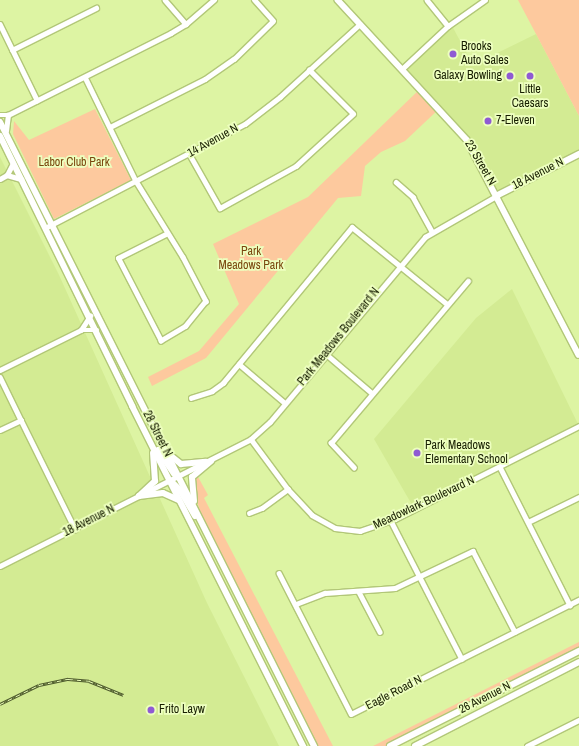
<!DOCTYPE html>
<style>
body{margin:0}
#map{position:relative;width:579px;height:746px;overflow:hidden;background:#ddf4a3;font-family:"Archivo Narrow",sans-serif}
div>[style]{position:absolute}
.built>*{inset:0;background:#d3eb93}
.green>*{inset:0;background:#fdc99e}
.roads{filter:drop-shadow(1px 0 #b2c778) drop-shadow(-1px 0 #b2c778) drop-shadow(0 1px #b2c778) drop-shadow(0 -1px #b2c778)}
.minor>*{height:4.5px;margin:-2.25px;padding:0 2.25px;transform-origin:2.25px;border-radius:2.25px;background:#fff}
.tertiary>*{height:5.5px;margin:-2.75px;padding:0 2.75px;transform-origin:2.75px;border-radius:2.75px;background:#fff}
.secondary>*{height:6px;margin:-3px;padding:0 3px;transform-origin:3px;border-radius:3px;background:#fff}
.rail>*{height:3px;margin-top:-1.5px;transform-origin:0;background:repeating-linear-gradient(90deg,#edffbf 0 4.5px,#4d592d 0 9px);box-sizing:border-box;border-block:1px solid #4d592d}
.dots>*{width:11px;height:11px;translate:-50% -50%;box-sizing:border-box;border:2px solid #edffbf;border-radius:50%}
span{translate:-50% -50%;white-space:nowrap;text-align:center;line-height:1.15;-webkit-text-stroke:3.5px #edffbf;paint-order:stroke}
.poi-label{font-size:12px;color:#171e00}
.left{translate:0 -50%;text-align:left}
.right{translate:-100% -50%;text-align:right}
.street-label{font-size:12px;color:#171e00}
.park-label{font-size:12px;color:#7a460e}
</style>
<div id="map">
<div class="built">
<div style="clip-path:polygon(451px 24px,473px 65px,536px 34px,579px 116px,579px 154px,498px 195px,472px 148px,402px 69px)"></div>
<div style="clip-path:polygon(0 157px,59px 275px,207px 603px,279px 746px,0 746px)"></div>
<div style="clip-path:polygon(512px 289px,579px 426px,415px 510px,374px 439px,476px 318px)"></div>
</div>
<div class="green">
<div style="clip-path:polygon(518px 0,579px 0,579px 116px,536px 34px)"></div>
<div style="clip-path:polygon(421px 88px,440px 108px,405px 141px,381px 152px,365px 166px,361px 196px,338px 198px,206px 358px,152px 386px,148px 377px,199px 351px,239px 304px,213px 244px,308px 197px)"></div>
<div style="clip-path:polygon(95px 109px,131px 180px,54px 219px,13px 134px,14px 121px,29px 140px)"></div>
<div style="clip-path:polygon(197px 475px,208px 495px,204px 498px,333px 746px,317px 746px,200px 511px,196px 498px,194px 480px)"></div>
<div style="clip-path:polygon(579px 642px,579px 650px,418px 732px,387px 746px,373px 746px)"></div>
</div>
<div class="roads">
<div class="minor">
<div style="left:165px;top:0;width:32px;rotate:49deg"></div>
<div style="left:427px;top:0;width:33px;rotate:51deg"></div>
<div style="left:0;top:24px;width:85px;rotate:64deg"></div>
<div style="left:12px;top:50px;width:94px;rotate:-26.6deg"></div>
<div style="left:402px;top:69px;width:63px;rotate:-43.1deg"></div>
<div style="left:448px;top:26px;width:45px;rotate:-35.1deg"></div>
<div style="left:85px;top:77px;width:116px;rotate:63.9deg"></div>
<div style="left:136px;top:181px;width:89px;rotate:58.3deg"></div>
<div style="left:183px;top:257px;width:50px;rotate:62.4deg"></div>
<div style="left:206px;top:301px;width:32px;rotate:129deg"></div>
<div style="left:186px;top:326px;width:29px;rotate:149deg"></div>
<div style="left:161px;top:341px;width:93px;rotate:-117.4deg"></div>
<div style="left:118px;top:258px;width:54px;rotate:-26.6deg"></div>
<div style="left:0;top:115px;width:8px"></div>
<div style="left:8px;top:115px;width:182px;rotate:-26.7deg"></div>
<div style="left:171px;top:33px;width:17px;rotate:-31deg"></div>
<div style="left:186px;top:24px;width:37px;rotate:-41deg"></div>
<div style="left:110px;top:127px;width:106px;rotate:-26.8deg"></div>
<div style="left:205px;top:79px;width:35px;rotate:-35deg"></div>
<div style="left:234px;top:59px;width:54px;rotate:-44.3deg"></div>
<div style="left:273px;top:21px;width:28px;rotate:-132deg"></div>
<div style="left:6px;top:131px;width:16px;rotate:-83deg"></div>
<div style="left:190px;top:155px;width:61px;rotate:60.5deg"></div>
<div style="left:220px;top:208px;width:87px;rotate:-28.9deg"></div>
<div style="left:296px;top:166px;width:77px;rotate:-42.4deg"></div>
<div style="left:353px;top:114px;width:62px;rotate:-135deg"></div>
<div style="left:7px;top:175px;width:15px;rotate:16deg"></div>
<div style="left:0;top:179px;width:8px;rotate:-30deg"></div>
<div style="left:7px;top:175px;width:13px;rotate:-63deg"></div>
<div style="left:396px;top:182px;width:23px;rotate:41deg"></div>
<div style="left:413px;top:197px;width:39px;rotate:61deg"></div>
<div style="left:45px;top:228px;width:225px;rotate:-27.5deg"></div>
<div style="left:245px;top:124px;width:44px;rotate:-37.6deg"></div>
<div style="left:280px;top:97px;width:108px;rotate:-42.4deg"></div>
<div style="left:81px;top:330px;width:17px;rotate:-57deg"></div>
<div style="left:326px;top:354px;width:60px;rotate:40.3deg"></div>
<div style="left:239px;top:364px;width:60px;rotate:40.3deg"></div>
<div style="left:0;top:370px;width:90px;rotate:-26.3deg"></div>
<div style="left:81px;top:330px;width:16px"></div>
<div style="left:0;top:377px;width:48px;rotate:64deg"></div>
<div style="left:191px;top:398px;width:22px;rotate:-18deg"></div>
<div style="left:212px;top:391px;width:14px;rotate:-36deg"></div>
<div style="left:223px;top:383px;width:202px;rotate:-50.4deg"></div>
<div style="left:352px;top:227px;width:122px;rotate:39deg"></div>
<div style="left:0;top:430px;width:23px;rotate:-25deg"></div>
<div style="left:21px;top:420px;width:122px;rotate:63.6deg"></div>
<div style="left:251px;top:439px;width:62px;rotate:53.5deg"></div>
<div style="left:288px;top:489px;width:35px;rotate:47deg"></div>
<div style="left:312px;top:515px;width:26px;rotate:29deg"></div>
<div style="left:335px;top:528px;width:25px;rotate:7deg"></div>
<div style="left:360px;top:531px;width:37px;rotate:-19deg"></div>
<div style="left:395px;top:519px;width:206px;rotate:-26.8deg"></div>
<div style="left:500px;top:467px;width:155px;rotate:63.1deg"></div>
<div style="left:354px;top:468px;width:34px;rotate:-133deg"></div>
<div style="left:331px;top:443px;width:212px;rotate:-49.8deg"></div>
<div style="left:249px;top:513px;width:14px;rotate:-21deg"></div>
<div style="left:262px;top:508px;width:32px;rotate:-36deg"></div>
<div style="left:391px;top:521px;width:155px;rotate:62.8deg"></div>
<div style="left:528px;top:522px;width:57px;rotate:-26.1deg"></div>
<div style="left:0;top:566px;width:281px;rotate:-26.8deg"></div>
<div style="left:251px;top:439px;width:25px;rotate:-42deg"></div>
<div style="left:270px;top:422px;width:241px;rotate:-50deg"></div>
<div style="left:425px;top:237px;width:84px;rotate:-29.9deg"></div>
<div style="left:279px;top:573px;width:158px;rotate:62.9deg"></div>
<div style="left:351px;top:714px;width:255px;rotate:-26.6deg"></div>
<div style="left:359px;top:592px;width:45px;rotate:62.3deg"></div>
<div style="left:296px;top:604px;width:31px;rotate:-21deg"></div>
<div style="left:325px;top:593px;width:70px;rotate:-4.1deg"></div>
<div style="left:395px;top:588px;width:86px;rotate:-25.4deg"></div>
<div style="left:473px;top:551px;width:91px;rotate:62.6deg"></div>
<div style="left:527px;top:746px;width:58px;rotate:-26.6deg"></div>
</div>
<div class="tertiary">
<div style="left:338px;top:0;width:190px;rotate:47.3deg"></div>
<div style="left:467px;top:140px;width:242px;rotate:62.5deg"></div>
<div style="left:498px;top:195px;width:91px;rotate:-26.8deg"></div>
</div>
<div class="secondary">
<div style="left:0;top:122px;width:699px;rotate:63.29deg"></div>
<div style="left:0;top:136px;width:301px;rotate:63.9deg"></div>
<div style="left:132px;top:406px;width:381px;rotate:63.3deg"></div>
<div style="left:158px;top:450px;width:29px;rotate:56deg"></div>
<div style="left:171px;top:456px;width:13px;rotate:39deg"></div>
<div style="left:181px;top:464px;width:25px;rotate:-5deg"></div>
<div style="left:172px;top:482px;width:11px;rotate:45deg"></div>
<div style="left:180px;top:490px;width:30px;rotate:60deg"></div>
<div style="left:139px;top:496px;width:22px;rotate:-43deg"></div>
<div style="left:155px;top:481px;width:28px;rotate:-94deg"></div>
<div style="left:139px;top:496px;width:24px;rotate:-7deg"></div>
<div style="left:163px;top:493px;width:17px;rotate:24deg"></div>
<div style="left:194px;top:501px;width:24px;rotate:-95deg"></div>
<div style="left:192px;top:477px;width:25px;rotate:-40deg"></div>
<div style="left:390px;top:746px;width:212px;rotate:-26.7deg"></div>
<div style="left:415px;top:746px;width:184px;rotate:-27.1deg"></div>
</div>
</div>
<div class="rail">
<div style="left:0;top:704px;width:43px;rotate:-26deg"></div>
<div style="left:39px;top:685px;width:30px;rotate:-12deg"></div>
<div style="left:68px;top:679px;width:21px;rotate:5deg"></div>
<div style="left:89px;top:681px;width:37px;rotate:22deg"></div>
</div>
<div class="dots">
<div style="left:453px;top:54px;background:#8f5ad3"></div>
<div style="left:510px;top:76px;background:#8f5ad3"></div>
<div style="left:530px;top:76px;background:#8f5ad3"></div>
<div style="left:488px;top:121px;background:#8f5ad3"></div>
<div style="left:417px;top:453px;background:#8f5ad3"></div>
<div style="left:151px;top:710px;background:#8f5ad3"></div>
</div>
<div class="poi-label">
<span class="left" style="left:461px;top:54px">Brooks<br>Auto Sales</span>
<span class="right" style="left:502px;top:76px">Galaxy Bowling</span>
<span style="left:530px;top:97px">Little<br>Caesars</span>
<span class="left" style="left:496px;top:121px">7-Eleven</span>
<span class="left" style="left:425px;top:453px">Park Meadows<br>Elementary School</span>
<span class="left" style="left:159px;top:710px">Frito Layw</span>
</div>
<div class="street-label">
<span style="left:213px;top:141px;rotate:-29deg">14 Avenue N</span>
<span style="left:480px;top:163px;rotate:60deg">23 Street N</span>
<span style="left:538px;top:174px;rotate:-27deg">18 Avenue N</span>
<span style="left:339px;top:337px;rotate:-51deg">Park Meadows Boulevard N</span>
<span style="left:157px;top:434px;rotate:63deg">28 Street N</span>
<span style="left:424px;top:503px;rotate:-25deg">Meadowlark Boulevard N</span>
<span style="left:89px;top:521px;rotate:-27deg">18 Avenue N</span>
<span style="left:394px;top:693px;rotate:-27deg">Eagle Road N</span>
<span style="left:485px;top:698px;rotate:-27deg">26 Avenue N</span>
</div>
<div class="park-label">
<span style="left:74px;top:163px">Labor Club Park</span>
<span style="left:251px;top:259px">Park<br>Meadows Park</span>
</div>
</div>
